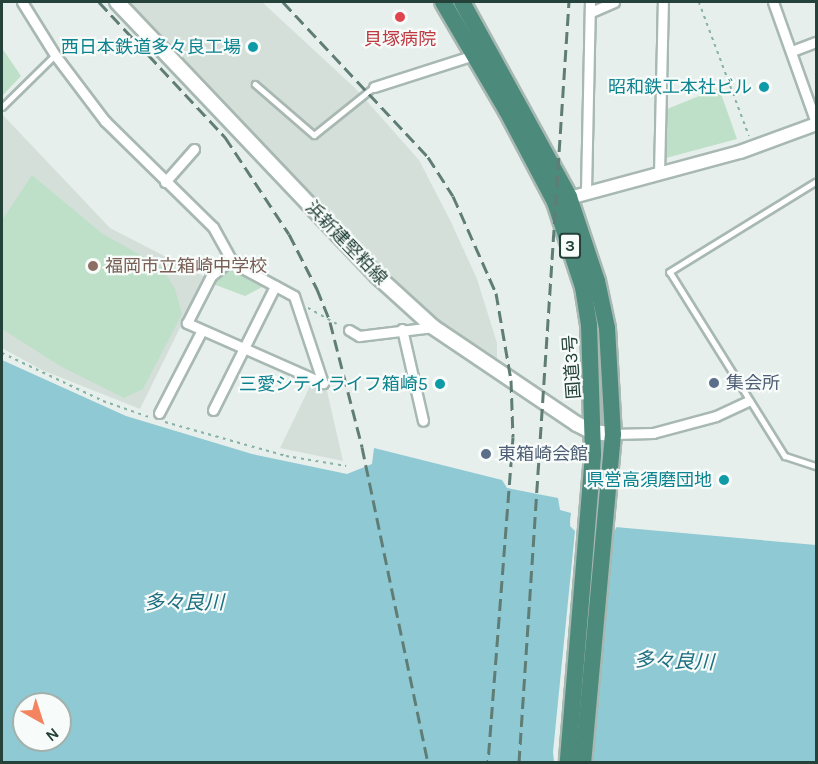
<!DOCTYPE html>
<meta charset="utf-8">
<style>
body{margin:0}
#map{position:relative;width:818px;height:764px;overflow:hidden;background:#e6efeb;font-family:Karla,"Noto Sans JP",sans-serif}
div>[style]{position:absolute}
.built>*{inset:0;background:#d4dfda}
.green>*{inset:0;background:#bfe0c8}
.water>*{inset:0;background:#8ec9d4}
.pier>*{inset:0;background:#e6efeb}
.path>*{height:1.5px;margin-top:-0.75px;transform-origin:0;background:repeating-linear-gradient(90deg,#86b3a5 0 3px,transparent 0 7.5px)}
.roads{filter:drop-shadow(2px 0 #a8b8b2) drop-shadow(-2px 0 #a8b8b2) drop-shadow(0 2px #a8b8b2) drop-shadow(0 -2px #a8b8b2)}
.service>*{height:4.5px;margin:-2.25px;padding:0 2.25px;transform-origin:2.25px;border-radius:2.25px;background:#fff}
.minor>*{height:9px;margin:-4.5px;padding:0 4.5px;transform-origin:4.5px;border-radius:4.5px;background:#fff}
.tertiary>*{height:12px;margin:-6px;padding:0 6px;transform-origin:6px;border-radius:6px;background:#fff}
.secondary>*{height:14px;margin:-7px;padding:0 7px;transform-origin:7px;border-radius:7px;background:#fff}
.trunk>*{height:16px;margin:-8px;padding:0 8px;transform-origin:8px;border-radius:8px;background:#4c8a7c}
.rail>*{height:3px;margin-top:-1.5px;transform-origin:0;background:repeating-linear-gradient(90deg,#5f7d75 0 12px,transparent 0 18px)}
.dots>*{width:16px;height:16px;translate:-50% -50%;box-sizing:border-box;border:3px solid #f7fbf9;border-radius:50%}
span{translate:-50% -50%;white-space:nowrap;text-align:center;line-height:1.15;-webkit-text-stroke:4.5px #f7fbf9;paint-order:stroke}
.shield-label span{padding:2px 4px;background:#f7fbf9;border:2px solid;border-radius:4px;-webkit-text-stroke-width:0}
.shield-label{font-size:16px;color:#24423a;font-weight:700}
.health-label{font-size:18px;color:#be3a42}
.culture-label{font-size:18px;color:#0d838f}
.right{translate:-100% -50%;text-align:right}
.street-label{font-size:18px;color:#24423a}
.education-label{font-size:18px;color:#785e54}
.left{translate:0 -50%;text-align:left}
.service-label{font-size:18px;color:#4e5e75}
.water-label{font-size:20px;color:#1c6f80;font-style:italic}
.frame{position:absolute;inset:0;border:3px solid #24423a;pointer-events:none}
.north{position:absolute;left:12px;top:692px;width:60px;height:60px;box-sizing:border-box;background:#f7fbf9;border:2px solid #a3b1ad;border-radius:50%;rotate:141deg;font-size:16px;font-weight:700;line-height:24px;text-align:center;color:#24423a}
.north::after{content:'';display:block;margin:auto;width:21px;height:27px;background:#f4845f;clip-path:polygon(50% 0,100% 100%,50% 72%,0 100%)}
</style>
<div id="map">
<div class="built">
<div style="clip-path:polygon(128px 2px,262px 2px,356px 89px,419px 160px,450px 220px,477px 279px,497px 343px,497px 364px,437px 320px,341px 231px)"></div>
<div style="clip-path:polygon(2px 114px,110px 228px,205px 277px,140px 409px,42px 370px,2px 348px)"></div>
<div style="clip-path:polygon(311px 384px,327px 391px,343px 461px,280px 448px)"></div>
</div>
<div class="green">
<div style="clip-path:polygon(2px 48px,21px 76px,2px 96px)"></div>
<div style="clip-path:polygon(719px 88px,737px 139px,666px 158px,667px 109px)"></div>
<div style="clip-path:polygon(32px 175px,103px 234px,162px 267px,175px 289px,182px 314px,143px 389px,124px 398px,60px 366px,2px 329px,2px 220px)"></div>
<div style="clip-path:polygon(228px 266px,264px 286px,245px 296px,213px 284px)"></div>
</div>
<div class="water">
<div style="clip-path:polygon(evenodd,2px 360px,126px 416px,252px 454px,347px 474px,372px 464px,374px 448px,502px 480px,507px 488px,558px 498px,560px 510px,571px 513px,570px 523px,816px 545px,816px 762px,2px 762px,2px 360px,24px 704px,60px 704px,60px 740px,24px 740px,24px 704px)"></div>
</div>
<div class="pier">
<div style="clip-path:polygon(571px 514px,573px 521px,618px 524px,613px 534px,593px 762px,554px 762px,553px 752px,575px 531px,570px 526px)"></div>
</div>
<div class="path">
<div style="left:699px;top:2px;width:143px;rotate:69.5deg"></div>
<div style="left:308px;top:308px;width:37px;rotate:29deg"></div>
<div style="left:2px;top:353px;width:112px;rotate:25.4deg"></div>
<div style="left:103px;top:401px;width:49px;rotate:19.2deg"></div>
<div style="left:165px;top:422px;width:126px;rotate:15.7deg"></div>
<div style="left:286px;top:456px;width:61px;rotate:9.5deg"></div>
</div>
<div class="roads">
<div class="service">
<div style="left:255px;top:84px;width:78px;rotate:40.8deg"></div>
<div style="left:314px;top:135px;width:77px;rotate:-38.7deg"></div>
<div style="left:2px;top:107px;width:74px;rotate:-44.5deg"></div>
<div style="left:816px;top:182px;width:172px;rotate:148.3deg"></div>
<div style="left:670px;top:272px;width:217px;rotate:58deg"></div>
<div style="left:785px;top:456px;width:33px;rotate:18deg"></div>
</div>
<div class="minor">
<div style="left:22px;top:2px;width:62px;rotate:58.1deg"></div>
<div style="left:55px;top:55px;width:83px;rotate:52.9deg"></div>
<div style="left:105px;top:121px;width:151px;rotate:44.5deg"></div>
<div style="left:213px;top:227px;width:37px;rotate:61deg"></div>
<div style="left:231px;top:259px;width:4px;rotate:63deg"></div>
<div style="left:233px;top:263px;width:69px;rotate:28.4deg"></div>
<div style="left:294px;top:296px;width:92px;rotate:71.6deg"></div>
<div style="left:323px;top:383px;width:149px;rotate:-156.2deg"></div>
<div style="left:187px;top:323px;width:53px;rotate:-62.9deg"></div>
<div style="left:211px;top:276px;width:26px;rotate:-40deg"></div>
<div style="left:773px;top:2px;width:128px;rotate:70.4deg"></div>
<div style="left:591px;top:12px;width:25px;rotate:-23deg"></div>
<div style="left:792px;top:51px;width:26px;rotate:-21deg"></div>
<div style="left:374px;top:87px;width:105px;rotate:-17.7deg"></div>
<div style="left:659px;top:174px;width:172px;rotate:-88.7deg"></div>
<div style="left:165px;top:182px;width:44px;rotate:-48.7deg"></div>
<div style="left:586px;top:191px;width:189px;rotate:-88.8deg"></div>
<div style="left:402px;top:329px;width:94px;rotate:77.1deg"></div>
<div style="left:349px;top:330px;width:12px;rotate:31deg"></div>
<div style="left:359px;top:336px;width:75px;rotate:-6.9deg"></div>
<div style="left:213px;top:410px;width:139px;rotate:-63.4deg"></div>
<div style="left:159px;top:413px;width:93px;rotate:-62.6deg"></div>
<div style="left:613px;top:434px;width:40px;rotate:-1.4deg"></div>
<div style="left:653px;top:433px;width:65px;rotate:-15.1deg"></div>
<div style="left:716px;top:416px;width:35px;rotate:-25deg"></div>
</div>
<div class="tertiary">
<div style="left:562px;top:200px;width:184px;rotate:-15.1deg"></div>
<div style="left:740px;top:152px;width:81px;rotate:-20.2deg"></div>
</div>
<div class="secondary">
<div style="left:117px;top:2px;width:378px;rotate:46.5deg"></div>
<div style="left:377px;top:276px;width:76px;rotate:42.3deg"></div>
<div style="left:433px;top:327px;width:174px;rotate:34deg"></div>
<div style="left:577px;top:424px;width:18px;rotate:27deg"></div>
<div style="left:593px;top:432px;width:20px;rotate:6deg"></div>
</div>
<div class="trunk">
<div style="left:443px;top:2px;width:126px;rotate:59.6deg"></div>
<div style="left:507px;top:111px;width:103px;rotate:62.2deg"></div>
<div style="left:555px;top:202px;width:89px;rotate:71.8deg"></div>
<div style="left:583px;top:287px;width:38px;rotate:81deg"></div>
<div style="left:589px;top:325px;width:130px;rotate:88.2deg"></div>
<div style="left:593px;top:455px;width:308px;rotate:94.7deg"></div>
<div style="left:462px;top:2px;width:222px;rotate:61.2deg"></div>
<div style="left:569px;top:197px;width:89px;rotate:71.6deg"></div>
<div style="left:597px;top:281px;width:48px;rotate:78deg"></div>
<div style="left:607px;top:328px;width:106px;rotate:86.8deg"></div>
<div style="left:613px;top:434px;width:329px;rotate:95.2deg"></div>
</div>
</div>
<div class="rail">
<div style="left:99px;top:2px;width:185px;rotate:47deg"></div>
<div style="left:225px;top:137px;width:116px;rotate:56.6deg"></div>
<div style="left:289px;top:234px;width:62px;rotate:63deg"></div>
<div style="left:317px;top:289px;width:35px;rotate:68deg"></div>
<div style="left:330px;top:322px;width:129px;rotate:75.6deg"></div>
<div style="left:362px;top:447px;width:322px;rotate:78.2deg"></div>
<div style="left:283px;top:2px;width:212px;rotate:46.9deg"></div>
<div style="left:428px;top:157px;width:46px;rotate:57.3deg"></div>
<div style="left:453px;top:196px;width:106px;rotate:66.1deg"></div>
<div style="left:496px;top:293px;width:88px;rotate:80.2deg"></div>
<div style="left:511px;top:380px;width:57px;rotate:88deg"></div>
<div style="left:513px;top:437px;width:326px;rotate:94.4deg"></div>
<div style="left:519px;top:762px;width:762px;rotate:-86.24deg"></div>
</div>
<div class="dots">
<div style="left:400px;top:17px;background:#e0444e"></div>
<div style="left:253px;top:47px;background:#0f9aa8"></div>
<div style="left:764px;top:87px;background:#0f9aa8"></div>
<div style="left:93px;top:266px;background:#8d6e63"></div>
<div style="left:714px;top:383px;background:#5c6f8a"></div>
<div style="left:440px;top:384px;background:#0f9aa8"></div>
<div style="left:486px;top:454px;background:#5c6f8a"></div>
<div style="left:724px;top:480px;background:#0f9aa8"></div>
</div>
<div class="shield-label">
<span style="left:570px;top:246px">3</span>
</div>
<div class="health-label">
<span style="left:400px;top:39px">貝塚病院</span>
</div>
<div class="culture-label">
<span class="right" style="left:241px;top:47px">西日本鉄道多々良工場</span>
<span class="right" style="left:752px;top:87px">昭和鉄工本社ビル</span>
<span class="right" style="left:428px;top:384px">三愛シティライフ箱崎5</span>
<span class="right" style="left:712px;top:480px">県営高須磨団地</span>
</div>
<div class="street-label">
<span style="left:346px;top:243px;rotate:46deg">浜新建堅粕線</span>
<span style="left:572px;top:367px;rotate:-94deg">国道3号</span>
</div>
<div class="education-label">
<span class="left" style="left:105px;top:266px">福岡市立箱崎中学校</span>
</div>
<div class="service-label">
<span class="left" style="left:726px;top:383px">集会所</span>
<span class="left" style="left:498px;top:454px">東箱崎会館</span>
</div>
<div class="water-label">
<span style="left:184px;top:602px">多々良川</span>
<span style="left:674px;top:661px;rotate:2deg">多々良川</span>
</div>
<div class="frame"></div>
<div class="north">N</div>
</div>
